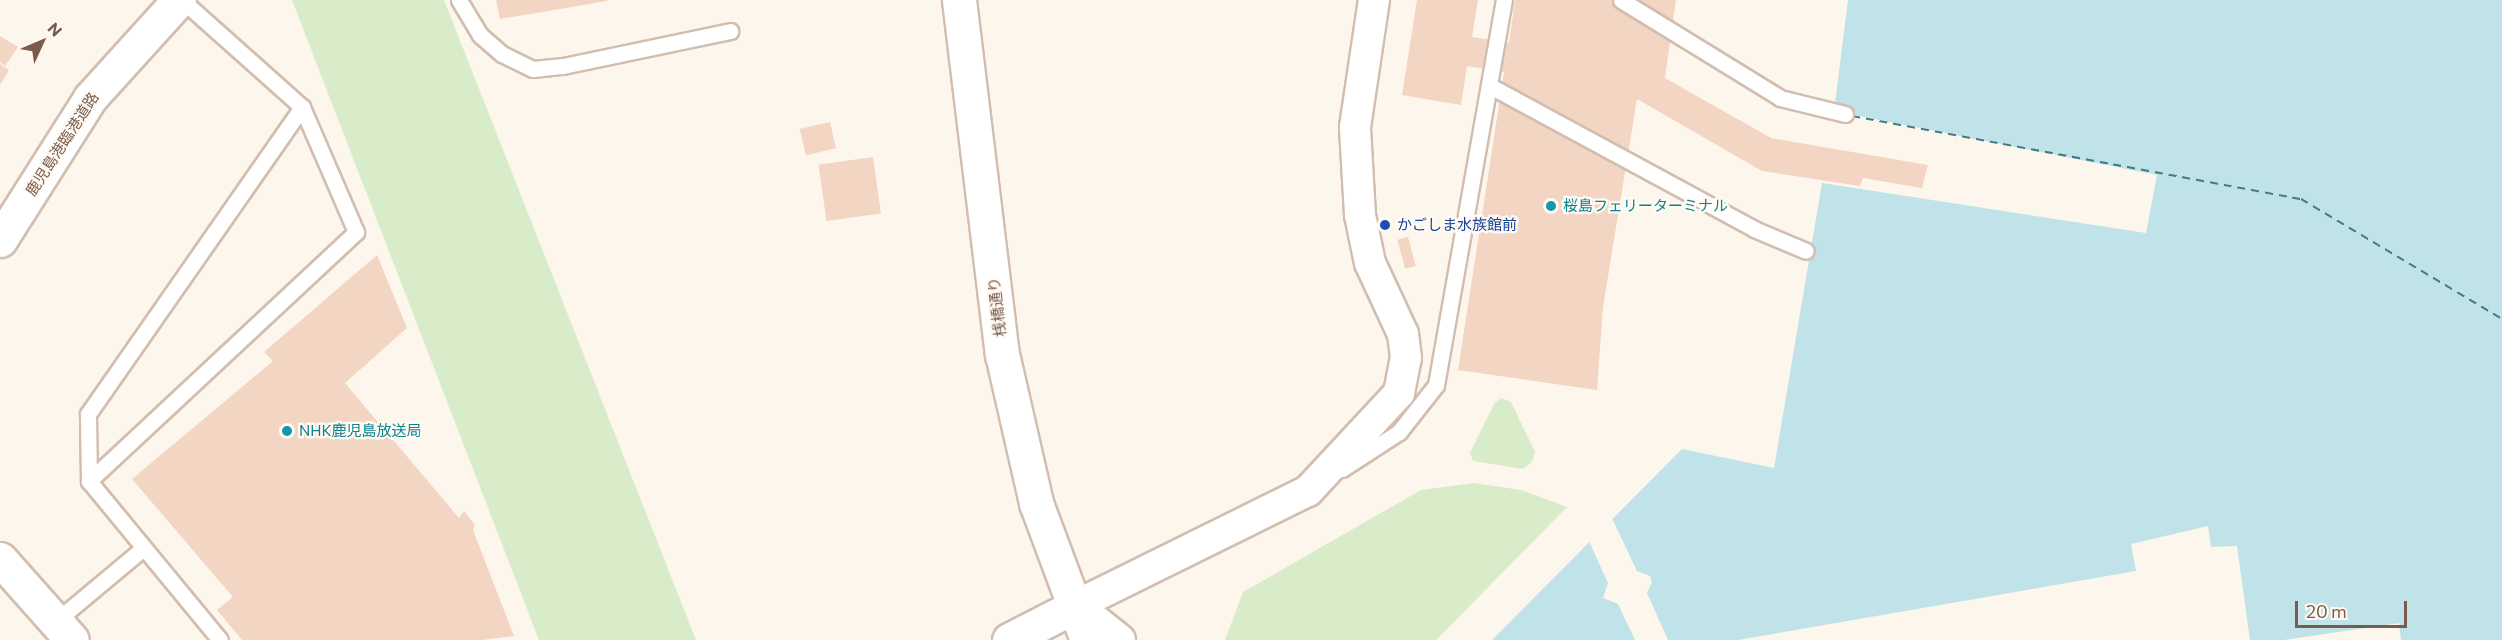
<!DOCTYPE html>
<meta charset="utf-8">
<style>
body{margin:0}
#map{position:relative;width:2502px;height:640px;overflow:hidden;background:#fdf6ec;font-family:Commissioner,"Noto Sans JP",sans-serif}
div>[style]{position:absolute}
.green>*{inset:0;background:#d8ecc9}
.water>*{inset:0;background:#bfe3e8}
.pier>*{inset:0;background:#fdf6ec}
.ferry>*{height:1.5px;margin-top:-0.75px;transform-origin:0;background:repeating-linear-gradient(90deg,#437c86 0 8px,transparent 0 14px)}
.building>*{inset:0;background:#f3d5c3;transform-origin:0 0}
.roads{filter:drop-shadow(2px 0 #d1beb0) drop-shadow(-2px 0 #d1beb0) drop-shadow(0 2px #d1beb0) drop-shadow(0 -2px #d1beb0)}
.lane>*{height:15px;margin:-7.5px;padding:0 7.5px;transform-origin:7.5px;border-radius:7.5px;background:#fff}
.street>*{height:30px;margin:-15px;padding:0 15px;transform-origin:15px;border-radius:15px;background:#fff}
.secondary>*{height:33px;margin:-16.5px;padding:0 16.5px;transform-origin:16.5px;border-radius:16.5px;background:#fff}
.dots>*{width:16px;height:16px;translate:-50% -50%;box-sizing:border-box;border:3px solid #fffaf3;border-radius:50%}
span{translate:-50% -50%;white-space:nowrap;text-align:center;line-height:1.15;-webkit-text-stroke:4.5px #fffaf3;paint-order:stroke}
.street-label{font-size:15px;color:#7a5c4d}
.culture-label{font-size:15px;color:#0d838f}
.left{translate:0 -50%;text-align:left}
.transit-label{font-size:15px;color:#164399}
.north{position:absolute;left:12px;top:12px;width:60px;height:60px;-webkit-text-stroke:4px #fffaf3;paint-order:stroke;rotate:46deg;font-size:16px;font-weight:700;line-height:24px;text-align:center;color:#7a5c4d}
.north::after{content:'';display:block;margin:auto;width:21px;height:27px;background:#7a5c4d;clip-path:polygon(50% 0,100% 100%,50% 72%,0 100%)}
.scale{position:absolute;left:2295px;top:601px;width:112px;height:27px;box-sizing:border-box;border:3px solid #7a5c4d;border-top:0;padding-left:8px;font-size:18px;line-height:21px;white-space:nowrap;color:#7a5c4d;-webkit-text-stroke:4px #fffaf3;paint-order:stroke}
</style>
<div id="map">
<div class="green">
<div style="clip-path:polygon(292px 0,444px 0,696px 640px,539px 640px)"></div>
<div style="clip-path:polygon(1501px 398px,1511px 402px,1535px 452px,1532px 462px,1523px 469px,1473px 461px,1470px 453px,1494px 404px)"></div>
<div style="clip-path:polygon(1474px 483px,1521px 490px,1567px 507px,1436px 640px,1225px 640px,1243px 592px,1421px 490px)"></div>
</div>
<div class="water">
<div style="clip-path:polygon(1848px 0,2502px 0,2502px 640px,2401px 640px,2399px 623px,2284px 640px,2250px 640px,2237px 546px,2211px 547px,2208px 526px,2131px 544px,2136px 571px,1738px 640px,1492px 640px,1682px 449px,1774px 468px,1822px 183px,2146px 233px,2157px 175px,1834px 111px)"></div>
</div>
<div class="pier">
<div style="clip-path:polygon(1611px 516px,1637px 571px,1650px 576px,1652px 582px,1647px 593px,1668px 640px,1635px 640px,1618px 604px,1603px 598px,1608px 583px,1588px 539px)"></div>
</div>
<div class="ferry">
<div style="left:1852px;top:116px;width:457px;rotate:10.5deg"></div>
<div style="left:2301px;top:199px;width:234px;rotate:30.8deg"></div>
</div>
<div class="building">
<div style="clip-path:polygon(496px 0,607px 0,607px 1px,500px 19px)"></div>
<div style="clip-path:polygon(1417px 0,1478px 0,1472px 37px,1509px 43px,1515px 0,1676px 0,1665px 78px,1771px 138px,1928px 165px,1922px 188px,1863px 178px,1860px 186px,1762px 171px,1637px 99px,1603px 307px,1597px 390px,1458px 370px,1504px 72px,1467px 66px,1461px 105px,1402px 95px)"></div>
<div style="clip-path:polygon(0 36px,18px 47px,5px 66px,0 62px)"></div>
<div style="clip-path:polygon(0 64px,9px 70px,0 85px)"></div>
<div style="left:830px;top:122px;width:27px;height:31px;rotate:77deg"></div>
<div style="left:873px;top:157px;width:57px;height:55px;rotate:82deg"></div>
<div style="left:1408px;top:237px;width:30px;height:11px;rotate:75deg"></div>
<div style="clip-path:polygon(377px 255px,407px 328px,345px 383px,459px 518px,464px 511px,475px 525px,473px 530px,514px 636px,482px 640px,242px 640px,217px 610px,233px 597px,132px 479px,273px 361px,264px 352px)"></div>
</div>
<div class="roads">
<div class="lane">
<div style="left:459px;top:0;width:41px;rotate:59deg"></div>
<div style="left:480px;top:35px;width:29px;rotate:41deg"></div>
<div style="left:502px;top:54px;width:34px;rotate:26deg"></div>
<div style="left:533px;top:69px;width:30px;rotate:-6deg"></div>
<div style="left:563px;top:66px;width:171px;rotate:-11.8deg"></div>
<div style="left:1621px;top:0;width:187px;rotate:31.6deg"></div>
<div style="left:1780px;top:98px;width:67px;rotate:13.8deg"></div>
<div style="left:1490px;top:86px;width:300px;rotate:28.4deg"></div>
<div style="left:1754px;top:229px;width:56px;rotate:22.9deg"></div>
<div style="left:1342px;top:469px;width:68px;rotate:-33deg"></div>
<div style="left:1399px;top:432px;width:60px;rotate:-51.8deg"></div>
<div style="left:1436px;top:385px;width:391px;rotate:-80deg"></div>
<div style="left:89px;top:481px;width:365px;rotate:-43deg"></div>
<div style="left:356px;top:232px;width:136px;rotate:-113.4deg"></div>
<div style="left:302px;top:107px;width:161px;rotate:-138.3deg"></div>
<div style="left:56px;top:621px;width:112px;rotate:-39.9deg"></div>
<div style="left:220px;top:640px;width:206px;rotate:-129.5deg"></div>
<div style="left:89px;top:481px;width:67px;rotate:-90.9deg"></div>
<div style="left:88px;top:414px;width:374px;rotate:-55.1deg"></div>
</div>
<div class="street">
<div style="left:1075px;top:606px;width:260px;rotate:-26.3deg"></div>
<div style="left:1308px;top:491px;width:134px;rotate:-47.1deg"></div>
<div style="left:1399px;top:393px;width:36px;rotate:-79deg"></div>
<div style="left:1406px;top:358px;width:24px;rotate:-97deg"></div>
<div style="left:1403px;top:334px;width:78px;rotate:-114.9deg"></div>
<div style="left:1370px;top:263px;width:49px;rotate:-101.8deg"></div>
<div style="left:1360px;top:215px;width:88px;rotate:-93.3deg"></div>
<div style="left:1355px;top:127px;width:128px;rotate:-81.5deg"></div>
</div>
<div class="secondary">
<div style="left:959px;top:0;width:357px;rotate:83.1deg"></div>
<div style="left:1002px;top:354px;width:153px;rotate:77.1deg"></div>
<div style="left:1036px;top:503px;width:146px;rotate:69.6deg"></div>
<div style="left:0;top:240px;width:168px;rotate:-57.6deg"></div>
<div style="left:90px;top:98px;width:132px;rotate:-47.8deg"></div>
<div style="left:0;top:559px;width:108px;rotate:48.4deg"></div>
<div style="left:1075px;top:606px;width:55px;rotate:38.3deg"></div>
<div style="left:1009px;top:640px;width:74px;rotate:-27.3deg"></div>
</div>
</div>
<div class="dots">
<div style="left:1551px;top:206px;background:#0f9aa8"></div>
<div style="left:1385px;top:225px;background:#1a4fb4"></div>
<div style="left:287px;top:431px;background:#0f9aa8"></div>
</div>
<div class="street-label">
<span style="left:62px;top:144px;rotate:-57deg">鹿児島港臨港道路</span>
<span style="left:997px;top:307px;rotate:-97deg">桟橋通り</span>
</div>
<div class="culture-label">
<span class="left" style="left:1563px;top:206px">桜島フェリーターミナル</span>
<span class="left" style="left:299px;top:431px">NHK鹿児島放送局</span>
</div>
<div class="transit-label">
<span class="left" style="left:1397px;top:225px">かごしま水族館前</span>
</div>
<div class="north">N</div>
<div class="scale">20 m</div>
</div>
